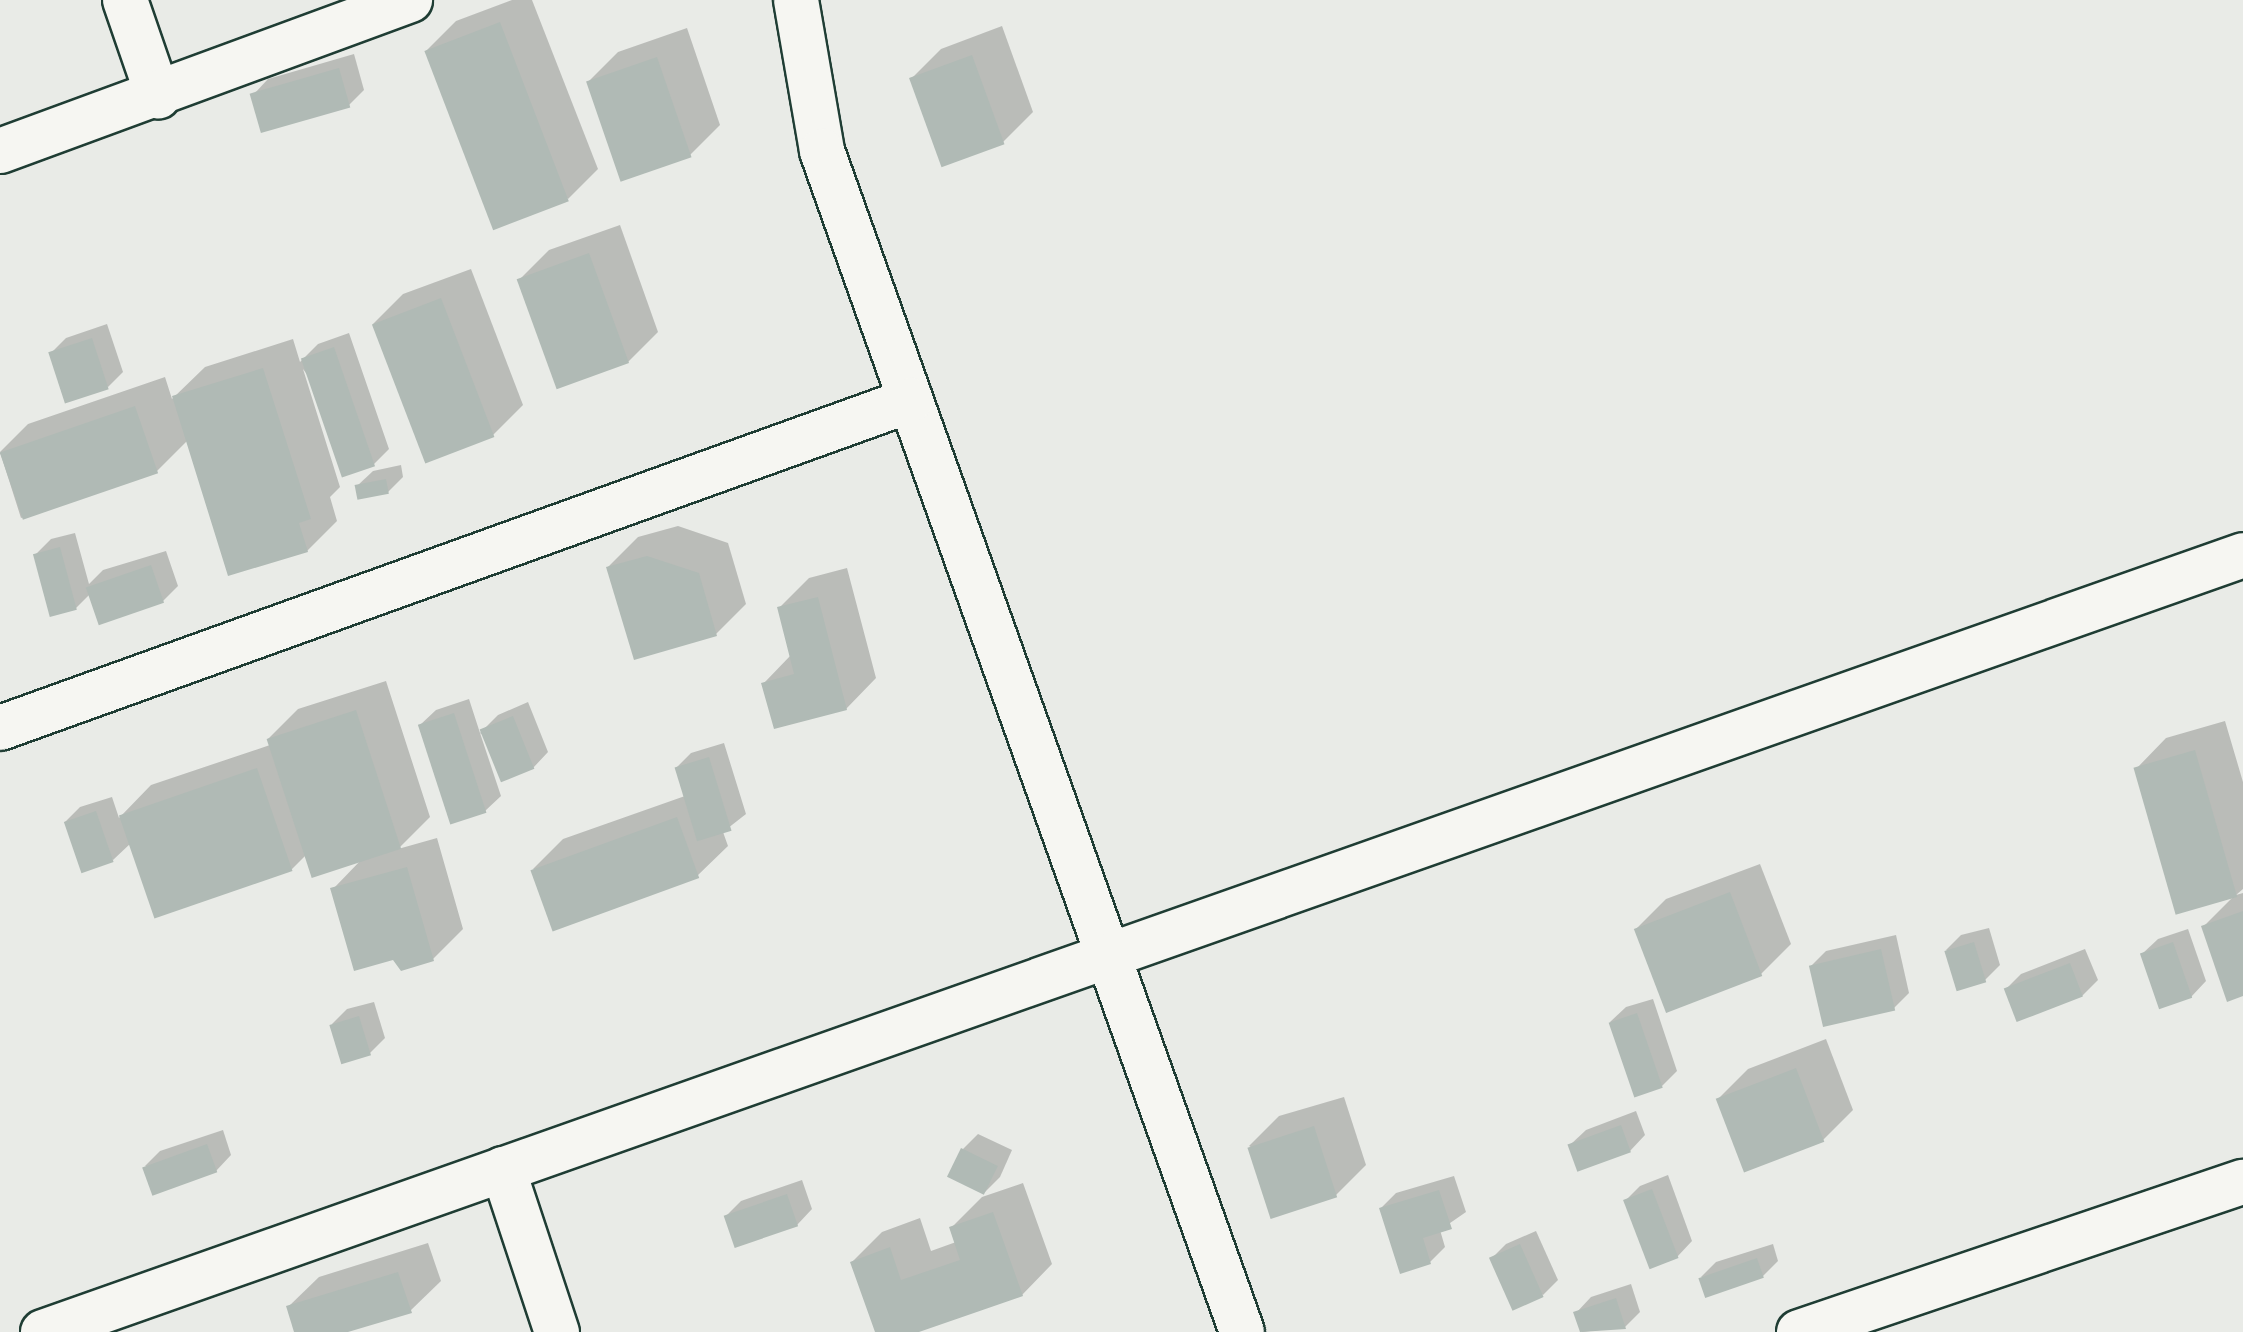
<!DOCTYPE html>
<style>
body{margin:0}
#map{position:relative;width:2243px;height:1332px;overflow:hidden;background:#e9ebe7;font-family:Sriracha,sans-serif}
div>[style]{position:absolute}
.shadow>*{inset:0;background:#0003}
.building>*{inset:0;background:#b0bab5;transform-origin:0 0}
.roads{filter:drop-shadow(2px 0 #1f3d34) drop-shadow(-2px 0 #1f3d34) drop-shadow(0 2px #1f3d34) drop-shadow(0 -2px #1f3d34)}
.street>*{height:44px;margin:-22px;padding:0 22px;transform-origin:22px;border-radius:22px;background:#f6f6f2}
span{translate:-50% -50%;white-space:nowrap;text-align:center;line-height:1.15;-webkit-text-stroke:6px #f6f6f2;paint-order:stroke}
</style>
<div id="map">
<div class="shadow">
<div style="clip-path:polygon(512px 0,532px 0,598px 169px,568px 199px,426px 51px,456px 21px)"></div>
<div style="clip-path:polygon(1002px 26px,1033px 112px,1003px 142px,911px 79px,941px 49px)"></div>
<div style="clip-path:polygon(687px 28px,720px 125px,690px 155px,588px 82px,618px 52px)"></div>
<div style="clip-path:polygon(354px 54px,364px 90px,349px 105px,253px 95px,268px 79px)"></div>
<div style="clip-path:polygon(620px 225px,658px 332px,628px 362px,519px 280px,549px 250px)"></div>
<div style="clip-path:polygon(471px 269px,523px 405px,493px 435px,373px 324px,403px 294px)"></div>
<div style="clip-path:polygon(107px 324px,123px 372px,108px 387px,51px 353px,66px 338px)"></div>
<div style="clip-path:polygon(349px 333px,389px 449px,374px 464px,303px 369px,340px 487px,330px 497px,337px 521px,307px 551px,188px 440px,157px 471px,21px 518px,0 452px,28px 424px,165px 377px,172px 399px,205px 367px,293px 339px,300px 362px,318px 344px)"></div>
<div style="clip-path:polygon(401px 465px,403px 477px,388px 492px,357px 486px,373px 471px)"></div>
<div style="clip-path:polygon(678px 526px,728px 543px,746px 604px,716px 634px,608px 567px,638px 537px)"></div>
<div style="clip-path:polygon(75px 533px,89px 584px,103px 570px,166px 551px,178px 586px,162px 602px,90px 594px,76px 608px,36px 554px,51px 539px)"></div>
<div style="clip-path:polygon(847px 568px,876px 678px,846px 709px,764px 683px,791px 655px,779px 608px,809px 578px)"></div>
<div style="clip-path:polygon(386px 681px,430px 817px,398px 849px,437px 838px,463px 929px,433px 959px,393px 958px,333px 889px,362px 859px,306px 855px,292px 869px,131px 843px,113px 860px,65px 822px,80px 807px,112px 797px,119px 818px,151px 785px,270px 745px,268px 739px,298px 709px)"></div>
<div style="clip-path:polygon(469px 699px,480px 733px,498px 715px,528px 702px,548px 752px,533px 768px,480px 733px,501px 796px,485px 811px,451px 821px,420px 725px,436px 710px)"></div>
<div style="clip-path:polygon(2225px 721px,2243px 782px,2243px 889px,2236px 895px,2243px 893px,2243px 994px,2203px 927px,2234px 896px,2136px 769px,2166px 738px)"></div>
<div style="clip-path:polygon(724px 743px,746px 814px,723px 832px,728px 846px,697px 876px,533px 869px,563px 839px,685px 796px,676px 768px,691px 753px)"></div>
<div style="clip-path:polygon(1760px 864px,1791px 944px,1761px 974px,1636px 929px,1666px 899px)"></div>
<div style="clip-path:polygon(1989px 928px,2000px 965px,1985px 980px,1946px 950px,1961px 935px)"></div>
<div style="clip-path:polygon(2188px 929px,2206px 981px,2191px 997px,2142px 954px,2158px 939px)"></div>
<div style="clip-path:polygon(1896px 935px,1909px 993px,1894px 1008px,1811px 966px,1826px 951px)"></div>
<div style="clip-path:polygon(2085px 949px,2098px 980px,2082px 996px,2006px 989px,2021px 974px)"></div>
<div style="clip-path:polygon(1653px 999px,1677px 1071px,1662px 1086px,1610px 1022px,1626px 1007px)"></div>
<div style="clip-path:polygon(374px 1002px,385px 1038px,370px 1053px,332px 1024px,347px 1009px)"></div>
<div style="clip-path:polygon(1826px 1039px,1853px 1110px,1823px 1140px,1718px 1099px,1748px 1069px)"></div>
<div style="clip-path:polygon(1344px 1097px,1366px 1165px,1336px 1195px,1249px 1146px,1279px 1116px)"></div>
<div style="clip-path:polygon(1636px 1111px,1645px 1135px,1630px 1151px,1570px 1145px,1586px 1130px)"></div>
<div style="clip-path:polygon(223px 1130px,231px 1155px,216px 1171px,145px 1166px,160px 1151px)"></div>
<div style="clip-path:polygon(978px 1134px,1012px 1150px,1000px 1177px,985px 1192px,963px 1149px)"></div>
<div style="clip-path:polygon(1668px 1175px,1692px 1241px,1677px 1257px,1625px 1201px,1640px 1186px)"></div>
<div style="clip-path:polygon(1454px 1176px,1466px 1212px,1440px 1230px,1445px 1247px,1430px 1262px,1381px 1208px,1396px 1193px)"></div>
<div style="clip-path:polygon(802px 1180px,812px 1209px,797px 1225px,726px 1216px,741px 1201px)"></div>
<div style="clip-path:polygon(1023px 1183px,1052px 1264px,1022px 1295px,913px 1332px,877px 1332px,852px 1262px,882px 1232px,920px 1218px,931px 1251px,956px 1242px,952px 1227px,982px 1197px)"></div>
<div style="clip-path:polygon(1536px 1231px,1558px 1280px,1543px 1295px,1491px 1259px,1506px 1244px)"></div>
<div style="clip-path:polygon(428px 1243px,441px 1281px,410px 1311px,341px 1332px,296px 1332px,288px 1307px,319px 1277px)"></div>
<div style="clip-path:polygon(1773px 1244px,1778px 1261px,1763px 1276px,1701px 1277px,1716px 1262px)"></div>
<div style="clip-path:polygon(1631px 1284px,1640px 1312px,1625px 1327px,1582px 1332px,1576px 1313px,1591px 1297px)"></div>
</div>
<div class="building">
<div style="left:500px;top:22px;width:192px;height:81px;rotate:69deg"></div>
<div style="left:972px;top:55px;width:95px;height:67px;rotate:70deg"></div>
<div style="left:657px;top:57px;width:106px;height:75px;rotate:71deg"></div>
<div style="left:339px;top:68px;width:41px;height:93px;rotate:74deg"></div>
<div style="left:589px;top:253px;width:117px;height:77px;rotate:70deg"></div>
<div style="left:441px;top:298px;width:149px;height:74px;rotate:69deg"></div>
<div style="left:92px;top:338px;width:54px;height:46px;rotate:72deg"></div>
<div style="left:334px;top:347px;width:126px;height:35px;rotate:71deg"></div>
<div style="clip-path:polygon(263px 368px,311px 519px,299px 523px,308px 552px,228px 576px,172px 396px)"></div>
<div style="left:135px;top:406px;width:71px;height:143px;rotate:71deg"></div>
<div style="left:386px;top:479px;width:15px;height:32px;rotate:79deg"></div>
<div style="left:60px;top:547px;width:65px;height:28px;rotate:75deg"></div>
<div style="clip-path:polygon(647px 556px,699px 573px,717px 636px,634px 660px,606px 567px)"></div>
<div style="left:151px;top:565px;width:40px;height:69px;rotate:71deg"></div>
<div style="clip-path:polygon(818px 597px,847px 710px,774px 729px,761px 683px,794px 674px,777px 607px)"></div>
<div style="left:356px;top:710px;width:146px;height:94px;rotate:72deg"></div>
<div style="left:454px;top:713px;width:105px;height:38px;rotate:72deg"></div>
<div style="left:513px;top:716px;width:57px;height:36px;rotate:68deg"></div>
<div style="left:2195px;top:750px;width:153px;height:64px;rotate:74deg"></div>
<div style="left:709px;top:757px;width:77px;height:36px;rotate:73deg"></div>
<div style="left:257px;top:768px;width:109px;height:146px;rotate:71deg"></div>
<div style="left:96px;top:811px;width:54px;height:34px;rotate:71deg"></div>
<div style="left:677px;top:817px;width:65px;height:156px;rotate:70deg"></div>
<div style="clip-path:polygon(407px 867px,434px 961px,401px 971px,393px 960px,354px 971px,330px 888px)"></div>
<div style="left:1730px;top:892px;width:90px;height:103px;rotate:69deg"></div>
<div style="clip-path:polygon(2243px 911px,2243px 996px,2227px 1002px,2201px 926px)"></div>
<div style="left:1974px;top:942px;width:42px;height:31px;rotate:73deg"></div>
<div style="left:2173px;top:942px;width:59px;height:35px;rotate:71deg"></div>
<div style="left:1881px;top:949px;width:63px;height:74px;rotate:77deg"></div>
<div style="left:2070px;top:963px;width:36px;height:71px;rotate:69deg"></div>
<div style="left:1637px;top:1013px;width:79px;height:30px;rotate:71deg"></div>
<div style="left:359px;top:1016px;width:41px;height:31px;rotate:73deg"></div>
<div style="left:1796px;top:1068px;width:79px;height:86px;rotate:69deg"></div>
<div style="left:1621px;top:1125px;width:29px;height:57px;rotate:70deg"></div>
<div style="left:1314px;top:1126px;width:75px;height:70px;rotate:72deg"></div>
<div style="left:207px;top:1144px;width:30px;height:69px;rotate:70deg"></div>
<div style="left:961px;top:1148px;width:41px;height:32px;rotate:26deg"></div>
<div style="left:1652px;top:1189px;width:74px;height:31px;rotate:69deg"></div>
<div style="clip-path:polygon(1439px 1190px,1452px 1229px,1423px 1238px,1431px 1264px,1400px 1274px,1379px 1208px)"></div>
<div style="left:787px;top:1194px;width:34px;height:67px;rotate:71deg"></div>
<div style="clip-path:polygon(993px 1212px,1023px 1296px,919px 1332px,875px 1332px,850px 1262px,890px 1247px,901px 1280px,960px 1260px,949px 1227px)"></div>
<div style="left:1520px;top:1244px;width:58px;height:34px;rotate:66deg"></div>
<div style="left:1757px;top:1258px;width:21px;height:62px;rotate:71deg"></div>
<div style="clip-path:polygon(398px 1272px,412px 1313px,348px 1332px,294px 1332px,286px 1306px)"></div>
<div style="clip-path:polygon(1616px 1298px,1626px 1329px,1580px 1332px,1573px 1312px)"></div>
</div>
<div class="roads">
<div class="street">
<div style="left:125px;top:0;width:102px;rotate:71deg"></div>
<div style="left:796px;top:0;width:153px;rotate:80.2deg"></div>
<div style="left:822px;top:151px;width:1253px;rotate:70.42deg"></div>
<div style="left:0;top:151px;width:437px;rotate:-20.2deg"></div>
<div style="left:0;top:728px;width:968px;rotate:-19.8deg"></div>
<div style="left:503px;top:1169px;width:172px;rotate:71.7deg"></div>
<div style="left:43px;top:1332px;width:2333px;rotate:-19.45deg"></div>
<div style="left:1799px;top:1332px;width:469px;rotate:-18.7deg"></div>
</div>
</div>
</div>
